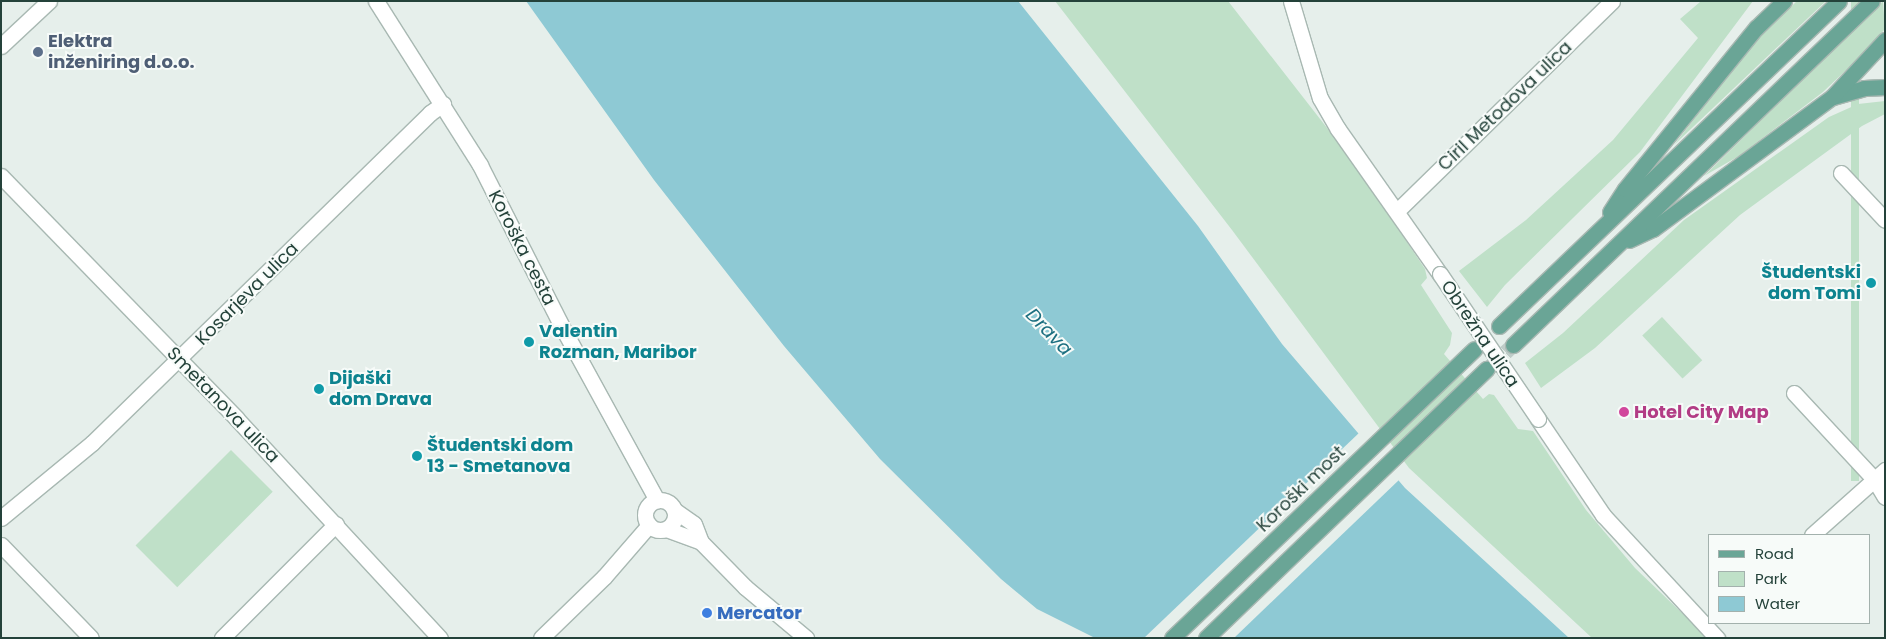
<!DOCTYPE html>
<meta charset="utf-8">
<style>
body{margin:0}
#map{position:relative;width:1886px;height:639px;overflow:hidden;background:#e6efeb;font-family:Poppins,sans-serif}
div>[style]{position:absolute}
.green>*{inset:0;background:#bfe0c8;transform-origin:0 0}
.water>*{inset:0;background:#8ec9d4}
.pier>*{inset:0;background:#e6efeb}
.major-tunnel>*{height:15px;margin-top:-7.5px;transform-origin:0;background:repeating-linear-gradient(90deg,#bfccc8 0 15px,transparent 0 23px)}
.roads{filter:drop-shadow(1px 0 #a8b8b2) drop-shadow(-1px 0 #a8b8b2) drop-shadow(0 1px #a8b8b2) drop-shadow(0 -1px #a8b8b2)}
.minor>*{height:15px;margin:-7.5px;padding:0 7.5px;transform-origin:7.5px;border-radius:7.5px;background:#fff}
.minor>.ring{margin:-7.5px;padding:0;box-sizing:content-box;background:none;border:15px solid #fff;border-radius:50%}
.major>*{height:15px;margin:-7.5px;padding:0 7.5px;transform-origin:7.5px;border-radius:7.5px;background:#6aa596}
.bridges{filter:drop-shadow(1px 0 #a8b8b2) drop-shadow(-1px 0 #a8b8b2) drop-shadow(0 1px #a8b8b2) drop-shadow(0 -1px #a8b8b2)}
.minor-bridge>*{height:15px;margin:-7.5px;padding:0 7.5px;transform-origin:7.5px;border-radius:7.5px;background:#fff}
.dots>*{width:14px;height:14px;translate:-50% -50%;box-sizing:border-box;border:2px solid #f7fbf9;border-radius:50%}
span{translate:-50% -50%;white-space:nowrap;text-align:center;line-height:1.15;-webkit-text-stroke:4px #f7fbf9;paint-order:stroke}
.service-label{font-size:18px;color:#4e5e75;font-weight:700}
.left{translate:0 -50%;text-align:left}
.street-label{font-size:18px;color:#24423a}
.culture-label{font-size:18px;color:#0d838f;font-weight:700}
.right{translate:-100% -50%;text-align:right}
.hotel-label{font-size:18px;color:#b23c85;font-weight:700}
.shop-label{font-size:18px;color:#366cbe;font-weight:700}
.water-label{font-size:19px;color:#1c6f80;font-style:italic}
.frame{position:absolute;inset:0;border:2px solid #24423a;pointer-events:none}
.legend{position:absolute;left:1708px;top:534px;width:162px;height:90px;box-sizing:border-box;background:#f7fbf9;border:1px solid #a3b1ad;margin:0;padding:6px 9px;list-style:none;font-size:15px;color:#24423a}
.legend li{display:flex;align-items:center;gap:10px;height:25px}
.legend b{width:25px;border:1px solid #a3b1ad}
</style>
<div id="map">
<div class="green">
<div style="clip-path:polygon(1055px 1px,1228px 1px,1352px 160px,1425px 269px,1427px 278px,1421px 285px,1452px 333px,1450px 345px,1444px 354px,1483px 399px,1489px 394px,1494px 395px,1518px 429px,1533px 431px,1586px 510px,1635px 568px,1708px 638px,1592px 638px,1409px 468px,1232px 230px)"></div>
<div style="clip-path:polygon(1705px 1px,1753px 1px,1640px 152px,1505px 285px,1487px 307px,1459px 271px,1526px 220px,1613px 140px,1698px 38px,1680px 19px,1700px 2px)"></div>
<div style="clip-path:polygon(1797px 1px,1826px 1px,1674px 145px,1752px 44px)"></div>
<div style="left:1851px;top:1px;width:8px;height:480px"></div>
<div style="clip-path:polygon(1883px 1px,1885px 29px,1859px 58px,1823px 92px,1739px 156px,1704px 176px)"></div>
<div style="clip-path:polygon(1885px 101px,1885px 114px,1862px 126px,1740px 215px,1595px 348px,1541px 388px,1525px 363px,1563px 333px,1684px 220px,1829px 117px,1858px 104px)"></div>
<div style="left:1662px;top:317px;width:59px;height:27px;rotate:47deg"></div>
<div style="left:231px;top:450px;width:59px;height:135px;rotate:45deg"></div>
</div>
<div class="water">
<div style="clip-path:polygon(526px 1px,1018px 1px,1198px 226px,1282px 344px,1405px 488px,1569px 638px,1095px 638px,1037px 609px,1001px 579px,880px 459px,784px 346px,654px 180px)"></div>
</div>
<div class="pier">
<div style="clip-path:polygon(1360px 432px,1400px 479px,1234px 638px,1144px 638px)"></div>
</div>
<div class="major-tunnel">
<div style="left:1489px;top:368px;width:33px;rotate:-44deg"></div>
</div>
<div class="roads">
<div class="minor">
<div style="left:376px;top:1px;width:194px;rotate:57.6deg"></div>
<div style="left:480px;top:165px;width:179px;rotate:63.1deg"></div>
<div style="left:561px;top:325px;width:200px;rotate:61.3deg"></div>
<div style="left:1291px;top:1px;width:101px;rotate:73.4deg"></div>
<div style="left:1320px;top:98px;width:36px;rotate:60deg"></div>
<div style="left:1338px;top:129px;width:177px;rotate:54.9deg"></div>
<div style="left:1px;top:46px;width:66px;rotate:-43.2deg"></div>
<div style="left:1841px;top:173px;width:64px;rotate:46.9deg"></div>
<div style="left:1px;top:176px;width:337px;rotate:45.8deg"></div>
<div style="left:236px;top:418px;width:300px;rotate:47.2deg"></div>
<div style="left:1398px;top:210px;width:299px;rotate:-44.3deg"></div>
<div style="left:1794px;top:393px;width:117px;rotate:47.1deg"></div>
<div style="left:1874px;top:479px;width:21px;rotate:59deg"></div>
<div style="left:1538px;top:419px;width:116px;rotate:55.9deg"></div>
<div style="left:1603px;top:515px;width:168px;rotate:47.2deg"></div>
<div class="ring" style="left:645px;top:500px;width:15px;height:15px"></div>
<div style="left:674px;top:510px;width:24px;rotate:35deg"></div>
<div style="left:694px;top:524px;width:19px;rotate:69deg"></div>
<div style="left:1px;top:518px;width:118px;rotate:-39.5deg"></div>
<div style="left:92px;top:443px;width:472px;rotate:-44.3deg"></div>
<div style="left:430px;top:113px;width:16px;rotate:-35deg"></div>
<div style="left:666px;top:529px;width:37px;rotate:20deg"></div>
<div style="left:701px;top:542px;width:63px;rotate:45.6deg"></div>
<div style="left:745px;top:587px;width:80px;rotate:39.9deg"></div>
<div style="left:1812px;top:535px;width:98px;rotate:-41.7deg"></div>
<div style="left:1px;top:545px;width:129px;rotate:45.9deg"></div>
<div style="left:222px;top:638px;width:161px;rotate:-45deg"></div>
<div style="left:541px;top:638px;width:88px;rotate:-44.1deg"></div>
<div style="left:604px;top:577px;width:69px;rotate:-49.1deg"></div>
</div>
<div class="major">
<div style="left:1833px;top:97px;width:32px;rotate:-16deg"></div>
<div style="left:1864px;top:88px;width:21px;rotate:-3deg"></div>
<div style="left:1610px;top:212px;width:27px;rotate:-57deg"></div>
<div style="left:1625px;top:189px;width:208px;rotate:-50.9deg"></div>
<div style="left:1756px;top:28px;width:39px;rotate:-44deg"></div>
<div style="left:1629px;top:240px;width:26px;rotate:-25deg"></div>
<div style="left:1653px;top:229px;width:222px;rotate:-36.4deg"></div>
<div style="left:1832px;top:97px;width:78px;rotate:-47.1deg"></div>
<div style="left:1499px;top:326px;width:470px;rotate:-43.7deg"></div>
<div style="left:1513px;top:345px;width:497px;rotate:-43.8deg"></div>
<div style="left:1172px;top:638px;width:418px;rotate:-43.7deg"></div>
<div style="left:1206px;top:638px;width:389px;rotate:-43.8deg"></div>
</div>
</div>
<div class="bridges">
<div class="minor-bridge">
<div style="left:1440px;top:274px;width:175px;rotate:55.9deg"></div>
</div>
</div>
<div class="dots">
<div style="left:38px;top:52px;background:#5c6f8a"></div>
<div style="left:1871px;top:283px;background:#0f9aa8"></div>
<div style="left:529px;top:342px;background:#0f9aa8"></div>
<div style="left:319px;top:389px;background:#0f9aa8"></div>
<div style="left:1624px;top:412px;background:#d1479c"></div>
<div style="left:417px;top:456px;background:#0f9aa8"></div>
<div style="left:707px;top:613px;background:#3f7fe0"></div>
</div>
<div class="service-label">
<span class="left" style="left:48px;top:52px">Elektra<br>inženiring d.o.o.</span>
</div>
<div class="street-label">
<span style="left:1505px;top:106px;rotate:-44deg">Ciril Metodova ulica</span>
<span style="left:522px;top:248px;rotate:63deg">Koroška cesta</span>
<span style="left:247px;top:294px;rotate:-45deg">Kosarjeva ulica</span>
<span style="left:1480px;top:334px;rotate:56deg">Obrežna ulica</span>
<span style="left:223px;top:405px;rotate:46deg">Smetanova ulica</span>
<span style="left:1301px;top:489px;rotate:-44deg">Koroški most</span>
</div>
<div class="culture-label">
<span class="right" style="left:1861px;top:283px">Študentski<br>dom Tomi</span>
<span class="left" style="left:539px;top:342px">Valentin<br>Rozman, Maribor</span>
<span class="left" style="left:329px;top:389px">Dijaški<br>dom Drava</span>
<span class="left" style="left:427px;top:456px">Študentski dom<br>13 - Smetanova</span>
</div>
<div class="hotel-label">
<span class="left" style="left:1634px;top:412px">Hotel City Map</span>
</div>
<div class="shop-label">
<span class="left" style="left:717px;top:613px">Mercator</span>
</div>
<div class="water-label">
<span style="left:1049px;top:332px;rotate:46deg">Drava</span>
</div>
<div class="frame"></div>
<ul class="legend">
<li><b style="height:6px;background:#6aa596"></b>Road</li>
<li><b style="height:14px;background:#bfe0c8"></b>Park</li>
<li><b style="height:14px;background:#8ec9d4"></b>Water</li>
</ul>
</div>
